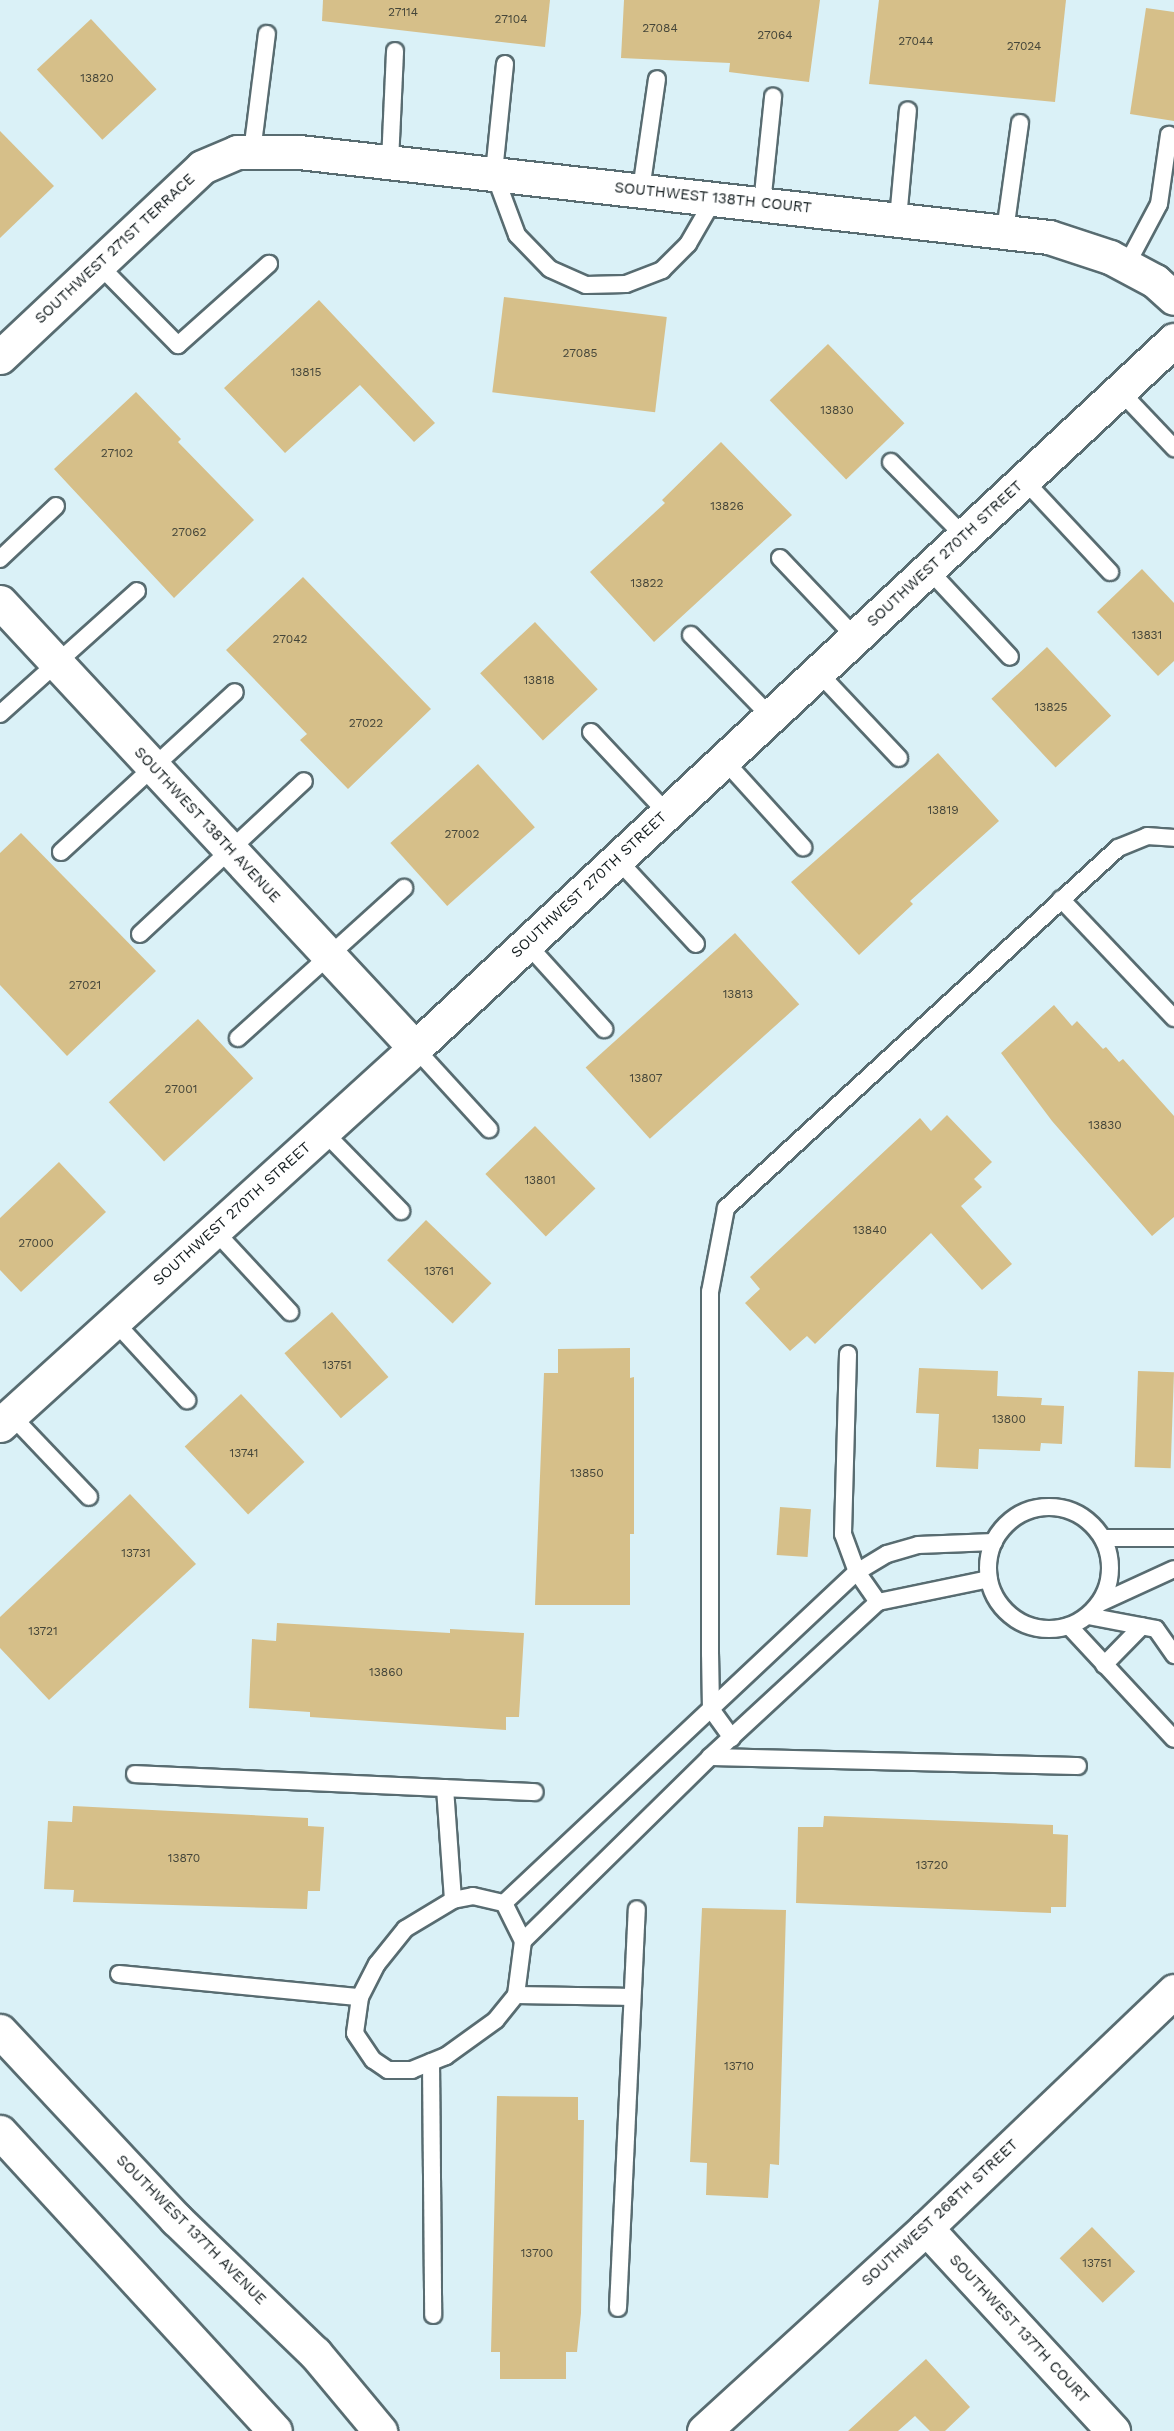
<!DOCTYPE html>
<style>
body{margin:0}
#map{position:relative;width:1174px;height:2431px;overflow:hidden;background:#daf1f7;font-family:"Work Sans",sans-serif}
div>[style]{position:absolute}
.building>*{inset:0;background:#d6bf89;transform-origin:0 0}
.roads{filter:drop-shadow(2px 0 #586c71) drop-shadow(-2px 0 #586c71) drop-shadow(0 2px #586c71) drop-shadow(0 -2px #586c71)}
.lane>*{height:16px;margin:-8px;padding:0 8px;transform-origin:8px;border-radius:8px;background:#fff}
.lane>.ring{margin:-8px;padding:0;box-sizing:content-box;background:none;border:16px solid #fff;border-radius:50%}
.street>*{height:33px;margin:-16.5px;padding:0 16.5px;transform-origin:16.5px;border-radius:16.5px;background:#fff}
.secondary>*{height:33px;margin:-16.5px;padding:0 16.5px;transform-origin:16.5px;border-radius:16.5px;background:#fff}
span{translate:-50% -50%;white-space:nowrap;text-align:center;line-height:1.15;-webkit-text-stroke:4.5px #fff;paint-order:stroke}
.number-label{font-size:12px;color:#444539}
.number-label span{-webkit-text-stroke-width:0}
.street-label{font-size:15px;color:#131c1e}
</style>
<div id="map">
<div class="building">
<div style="clip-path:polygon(323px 0,550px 0,545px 47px,322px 21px)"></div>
<div style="clip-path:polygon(624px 0,820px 0,809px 82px,729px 72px,730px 63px,621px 58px)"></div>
<div style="clip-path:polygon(879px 0,1066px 0,1055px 102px,869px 84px)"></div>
<div style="clip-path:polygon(1146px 8px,1174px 12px,1174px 121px,1130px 114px)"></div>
<div style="left:91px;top:19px;width:96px;height:74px;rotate:47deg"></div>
<div style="clip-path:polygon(0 131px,54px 186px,0 238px)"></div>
<div style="left:504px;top:297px;width:164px;height:96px;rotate:7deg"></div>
<div style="clip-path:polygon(319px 300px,435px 423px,414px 442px,360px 385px,285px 453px,224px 388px)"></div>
<div style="left:828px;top:344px;width:110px;height:81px;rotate:46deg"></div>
<div style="clip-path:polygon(136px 392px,181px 439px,178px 442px,254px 520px,174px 598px,54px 469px)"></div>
<div style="clip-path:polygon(721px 442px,792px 515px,654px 642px,590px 572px,665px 503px,662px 500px)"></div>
<div style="clip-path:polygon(1142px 569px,1174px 603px,1174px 661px,1158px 676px,1097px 612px)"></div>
<div style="clip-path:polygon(303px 577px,431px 709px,348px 789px,300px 740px,307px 734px,226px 650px)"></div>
<div style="left:535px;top:622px;width:92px;height:75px;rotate:47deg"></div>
<div style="left:1047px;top:647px;width:94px;height:76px;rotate:47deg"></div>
<div style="clip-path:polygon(938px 753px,999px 821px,910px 901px,913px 904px,859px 955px,791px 882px)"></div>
<div style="left:478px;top:764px;width:85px;height:118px;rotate:48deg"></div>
<div style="clip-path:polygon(21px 833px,156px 971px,67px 1056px,0 985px,0 853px)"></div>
<div style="left:735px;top:933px;width:96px;height:201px;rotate:48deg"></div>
<div style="clip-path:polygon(1054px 1005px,1072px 1026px,1077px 1021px,1103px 1049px,1106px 1047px,1119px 1062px,1123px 1059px,1174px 1116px,1174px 1217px,1152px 1236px,1052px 1121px,1001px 1053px)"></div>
<div style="left:198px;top:1019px;width:81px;height:122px;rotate:47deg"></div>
<div style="clip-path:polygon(947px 1115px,992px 1162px,974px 1179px,982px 1187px,961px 1206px,1012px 1264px,982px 1290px,931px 1233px,815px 1344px,807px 1336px,790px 1351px,745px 1303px,760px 1289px,750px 1277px,920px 1118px,931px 1131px)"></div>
<div style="left:535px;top:1126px;width:87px;height:69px;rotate:46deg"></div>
<div style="clip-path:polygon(59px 1162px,106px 1212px,21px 1292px,0 1270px,0 1218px)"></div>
<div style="left:426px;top:1220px;width:91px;height:56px;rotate:44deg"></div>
<div style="left:332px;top:1312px;width:86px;height:63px;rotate:49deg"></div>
<div style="clip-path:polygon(630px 1348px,630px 1378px,634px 1377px,634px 1534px,630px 1534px,630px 1605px,535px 1605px,544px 1373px,558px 1373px,558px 1349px)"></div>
<div style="clip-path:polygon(919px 1368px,998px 1371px,997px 1396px,1042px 1398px,1041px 1405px,1064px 1406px,1062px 1444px,1041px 1443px,1040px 1451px,979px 1449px,978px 1469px,936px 1467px,939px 1414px,916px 1413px)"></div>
<div style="left:1138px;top:1371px;width:36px;height:96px;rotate:2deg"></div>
<div style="left:241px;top:1394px;width:93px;height:77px;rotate:47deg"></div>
<div style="clip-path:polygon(130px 1494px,196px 1564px,49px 1700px,0 1648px,0 1617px)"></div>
<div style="left:780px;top:1507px;width:31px;height:48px;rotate:4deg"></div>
<div style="clip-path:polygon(277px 1623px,450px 1633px,450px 1629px,524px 1633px,519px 1717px,506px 1717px,506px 1730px,310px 1717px,310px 1712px,249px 1708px,252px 1639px,276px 1641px)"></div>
<div style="clip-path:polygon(73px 1806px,308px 1818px,308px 1826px,324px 1827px,320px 1891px,308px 1891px,307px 1909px,73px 1902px,74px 1890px,44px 1889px,48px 1821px,72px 1822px)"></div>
<div style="clip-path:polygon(824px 1816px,1053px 1825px,1053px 1834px,1068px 1835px,1066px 1907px,1051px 1907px,1051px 1913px,796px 1903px,798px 1827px,823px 1827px)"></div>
<div style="clip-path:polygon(702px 1908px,786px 1910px,779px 2165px,770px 2164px,768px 2198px,706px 2195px,707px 2163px,690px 2162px)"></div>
<div style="clip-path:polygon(497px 2096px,578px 2097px,578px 2120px,584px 2120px,581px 2313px,577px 2352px,566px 2352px,566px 2379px,500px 2379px,500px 2352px,491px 2352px)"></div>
<div style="left:1092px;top:2227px;width:62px;height:45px;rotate:46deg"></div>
<div style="clip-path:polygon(926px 2359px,970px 2407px,945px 2431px,930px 2431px,915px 2416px,898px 2431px,848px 2431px)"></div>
</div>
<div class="roads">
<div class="lane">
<div style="left:505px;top:64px;width:110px;rotate:95.8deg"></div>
<div style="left:494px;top:173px;width:66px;rotate:69.6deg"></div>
<div style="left:517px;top:235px;width:47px;rotate:45.9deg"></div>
<div style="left:550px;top:269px;width:39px;rotate:24deg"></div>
<div style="left:586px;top:285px;width:40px;rotate:-1.4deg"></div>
<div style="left:626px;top:284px;width:39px;rotate:-21deg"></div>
<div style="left:662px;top:270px;width:37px;rotate:-45deg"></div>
<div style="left:688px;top:244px;width:52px;rotate:-60deg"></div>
<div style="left:252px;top:152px;width:119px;rotate:-82.8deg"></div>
<div style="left:390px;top:162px;width:111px;rotate:-87.4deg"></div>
<div style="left:641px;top:190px;width:112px;rotate:-81.8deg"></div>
<div style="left:762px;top:204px;width:108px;rotate:-84.1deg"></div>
<div style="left:898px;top:219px;width:109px;rotate:-84.8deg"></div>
<div style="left:1005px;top:231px;width:109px;rotate:-82.1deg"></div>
<div style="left:98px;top:264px;width:114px;rotate:45.4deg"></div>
<div style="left:178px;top:345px;width:122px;rotate:-41.7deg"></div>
<div style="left:1126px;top:266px;width:70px;rotate:-62deg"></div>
<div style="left:1159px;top:204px;width:70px;rotate:-81.8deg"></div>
<div style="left:1120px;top:391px;width:79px;rotate:46.5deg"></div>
<div style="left:891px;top:462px;width:104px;rotate:45.4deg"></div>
<div style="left:1024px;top:480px;width:126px;rotate:46.9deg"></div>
<div style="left:780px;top:558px;width:109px;rotate:46.5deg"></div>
<div style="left:0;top:559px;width:77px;rotate:-43.4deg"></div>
<div style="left:928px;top:569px;width:120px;rotate:47deg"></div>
<div style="left:691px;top:635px;width:113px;rotate:45.7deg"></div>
<div style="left:818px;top:672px;width:118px;rotate:46.7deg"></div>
<div style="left:0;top:714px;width:184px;rotate:-41.9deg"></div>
<div style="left:591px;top:732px;width:111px;rotate:46.8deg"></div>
<div style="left:724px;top:760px;width:118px;rotate:47.8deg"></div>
<div style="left:61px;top:852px;width:236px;rotate:-42.6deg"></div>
<div style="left:617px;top:859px;width:116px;rotate:47.1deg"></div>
<div style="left:1061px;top:899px;width:164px;rotate:46.5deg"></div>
<div style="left:140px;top:934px;width:224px;rotate:-43deg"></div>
<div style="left:527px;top:944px;width:115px;rotate:47.8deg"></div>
<div style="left:238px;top:1038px;width:224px;rotate:-42.1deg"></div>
<div style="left:415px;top:1048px;width:110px;rotate:47.6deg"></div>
<div style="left:323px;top:1131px;width:112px;rotate:45.7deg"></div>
<div style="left:214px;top:1230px;width:112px;rotate:47.2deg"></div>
<div style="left:114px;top:1321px;width:108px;rotate:47.3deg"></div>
<div style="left:848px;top:1354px;width:180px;rotate:91.6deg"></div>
<div style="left:843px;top:1534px;width:40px;rotate:69.8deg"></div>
<div style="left:857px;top:1572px;width:37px;rotate:55deg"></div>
<div style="left:11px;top:1415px;width:113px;rotate:46.4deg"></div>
<div class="ring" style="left:988px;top:1507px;width:106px;height:106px"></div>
<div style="left:1103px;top:1538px;width:71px"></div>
<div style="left:1100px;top:1603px;width:81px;rotate:-24.7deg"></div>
<div style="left:1088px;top:1616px;width:69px;rotate:10.8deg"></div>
<div style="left:1156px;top:1629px;width:32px;rotate:55deg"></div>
<div style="left:1069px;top:1626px;width:154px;rotate:47.1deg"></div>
<div style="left:1104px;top:1665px;width:54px;rotate:-45.7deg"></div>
<div style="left:732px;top:1738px;width:36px;rotate:-126deg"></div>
<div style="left:711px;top:1709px;width:55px;rotate:-91deg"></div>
<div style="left:710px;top:1654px;width:362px;rotate:-90deg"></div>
<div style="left:710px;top:1292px;width:86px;rotate:-79.2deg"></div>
<div style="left:726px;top:1208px;width:532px;rotate:-42.56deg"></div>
<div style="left:1118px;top:848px;width:31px;rotate:-22deg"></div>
<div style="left:1147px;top:836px;width:27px;rotate:4deg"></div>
<div style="left:710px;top:1757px;width:368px;rotate:1.4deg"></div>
<div style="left:135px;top:1774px;width:400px;rotate:2.6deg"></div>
<div style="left:445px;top:1788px;width:112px;rotate:85.9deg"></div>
<div style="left:473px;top:1896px;width:32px;rotate:13deg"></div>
<div style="left:504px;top:1903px;width:42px;rotate:63.4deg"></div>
<div style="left:523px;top:1941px;width:54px;rotate:97.4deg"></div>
<div style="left:516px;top:1995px;width:32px;rotate:129deg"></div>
<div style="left:496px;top:2020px;width:62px;rotate:144.2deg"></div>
<div style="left:446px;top:2056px;width:37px;rotate:158deg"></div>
<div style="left:412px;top:2070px;width:24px;rotate:180deg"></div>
<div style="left:388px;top:2070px;width:18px;rotate:-146deg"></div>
<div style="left:373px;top:2060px;width:32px;rotate:-124deg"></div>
<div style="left:355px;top:2033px;width:36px;rotate:-82deg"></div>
<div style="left:360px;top:1997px;width:37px;rotate:-63deg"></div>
<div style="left:377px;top:1964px;width:45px;rotate:-51.3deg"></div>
<div style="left:405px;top:1929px;width:56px;rotate:-31.1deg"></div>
<div style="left:453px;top:1900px;width:20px;rotate:-11deg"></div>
<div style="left:504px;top:1903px;width:484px;rotate:-43.2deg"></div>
<div style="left:857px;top:1572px;width:35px;rotate:-31deg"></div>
<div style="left:887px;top:1554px;width:32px;rotate:-16deg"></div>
<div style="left:918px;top:1545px;width:76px;rotate:-2.3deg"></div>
<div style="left:523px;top:1941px;width:262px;rotate:-44.5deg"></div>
<div style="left:710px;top:1757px;width:229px;rotate:-42.7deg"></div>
<div style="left:878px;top:1602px;width:113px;rotate:-11.7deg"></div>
<div style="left:119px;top:1974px;width:242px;rotate:5.5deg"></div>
<div style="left:516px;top:1995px;width:116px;rotate:1deg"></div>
<div style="left:431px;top:2062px;width:253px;rotate:89.5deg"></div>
<div style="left:618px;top:2308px;width:399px;rotate:-87.3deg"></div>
</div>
<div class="street">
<div style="left:0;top:357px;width:277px;rotate:-43.2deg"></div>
<div style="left:202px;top:167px;width:38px;rotate:-23deg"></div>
<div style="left:237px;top:152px;width:62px"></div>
<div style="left:299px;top:152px;width:755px;rotate:6.47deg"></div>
<div style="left:1049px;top:237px;width:64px;rotate:18.2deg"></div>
<div style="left:1110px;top:257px;width:51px;rotate:28.1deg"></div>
<div style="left:1155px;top:281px;width:25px;rotate:42deg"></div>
<div style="left:0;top:602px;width:609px;rotate:47.06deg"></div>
<div style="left:0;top:1425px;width:561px;rotate:-42.25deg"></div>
<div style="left:415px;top:1048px;width:1038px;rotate:-43.01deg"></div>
<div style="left:926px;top:2228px;width:276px;rotate:47.3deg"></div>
</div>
<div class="secondary">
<div style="left:0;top:2031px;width:258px;rotate:46.9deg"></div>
<div style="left:176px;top:2219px;width:193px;rotate:44deg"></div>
<div style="left:315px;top:2353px;width:102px;rotate:50.2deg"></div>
<div style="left:0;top:2132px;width:406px;rotate:47.4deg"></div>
<div style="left:704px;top:2431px;width:301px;rotate:-42.4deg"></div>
<div style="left:926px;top:2228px;width:343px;rotate:-43.7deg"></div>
</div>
</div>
<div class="number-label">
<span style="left:403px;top:13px">27114</span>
<span style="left:511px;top:20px">27104</span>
<span style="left:660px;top:29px">27084</span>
<span style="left:775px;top:36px">27064</span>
<span style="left:916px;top:42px">27044</span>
<span style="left:1024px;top:47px">27024</span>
<span style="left:97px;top:79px">13820</span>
<span style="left:580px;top:354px">27085</span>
<span style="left:306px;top:373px">13815</span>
<span style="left:837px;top:411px">13830</span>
<span style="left:117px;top:454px">27102</span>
<span style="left:727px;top:507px">13826</span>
<span style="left:189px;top:533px">27062</span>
<span style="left:647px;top:584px">13822</span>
<span style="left:1147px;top:636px">13831</span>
<span style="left:290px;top:640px">27042</span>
<span style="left:539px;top:681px">13818</span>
<span style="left:1051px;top:708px">13825</span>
<span style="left:366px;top:724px">27022</span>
<span style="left:943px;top:811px">13819</span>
<span style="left:462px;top:835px">27002</span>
<span style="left:85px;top:986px">27021</span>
<span style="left:738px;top:995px">13813</span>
<span style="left:646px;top:1079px">13807</span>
<span style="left:181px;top:1090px">27001</span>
<span style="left:1105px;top:1126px">13830</span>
<span style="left:540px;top:1181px">13801</span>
<span style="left:870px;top:1231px">13840</span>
<span style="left:36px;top:1244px">27000</span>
<span style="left:439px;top:1272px">13761</span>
<span style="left:337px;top:1366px">13751</span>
<span style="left:1009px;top:1420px">13800</span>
<span style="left:244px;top:1454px">13741</span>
<span style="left:587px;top:1474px">13850</span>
<span style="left:136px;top:1554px">13731</span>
<span style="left:43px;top:1632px">13721</span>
<span style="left:386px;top:1673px">13860</span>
<span style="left:184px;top:1859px">13870</span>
<span style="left:932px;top:1866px">13720</span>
<span style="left:739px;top:2067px">13710</span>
<span style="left:537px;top:2254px">13700</span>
<span style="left:1097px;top:2264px">13751</span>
</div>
<div class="street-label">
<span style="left:713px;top:198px;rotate:6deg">SOUTHWEST 138TH COURT</span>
<span style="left:115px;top:249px;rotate:-43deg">SOUTHWEST 271ST TERRACE</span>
<span style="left:945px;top:554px;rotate:-43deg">SOUTHWEST 270TH STREET</span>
<span style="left:207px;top:825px;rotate:47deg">SOUTHWEST 138TH AVENUE</span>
<span style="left:589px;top:885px;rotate:-43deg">SOUTHWEST 270TH STREET</span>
<span style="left:232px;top:1214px;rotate:-42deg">SOUTHWEST 270TH STREET</span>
<span style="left:940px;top:2213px;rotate:-43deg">SOUTHWEST 268TH STREET</span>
<span style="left:191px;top:2230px;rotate:45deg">SOUTHWEST 137TH AVENUE</span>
<span style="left:1019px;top:2329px;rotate:47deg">SOUTHWEST 137TH COURT</span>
</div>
</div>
